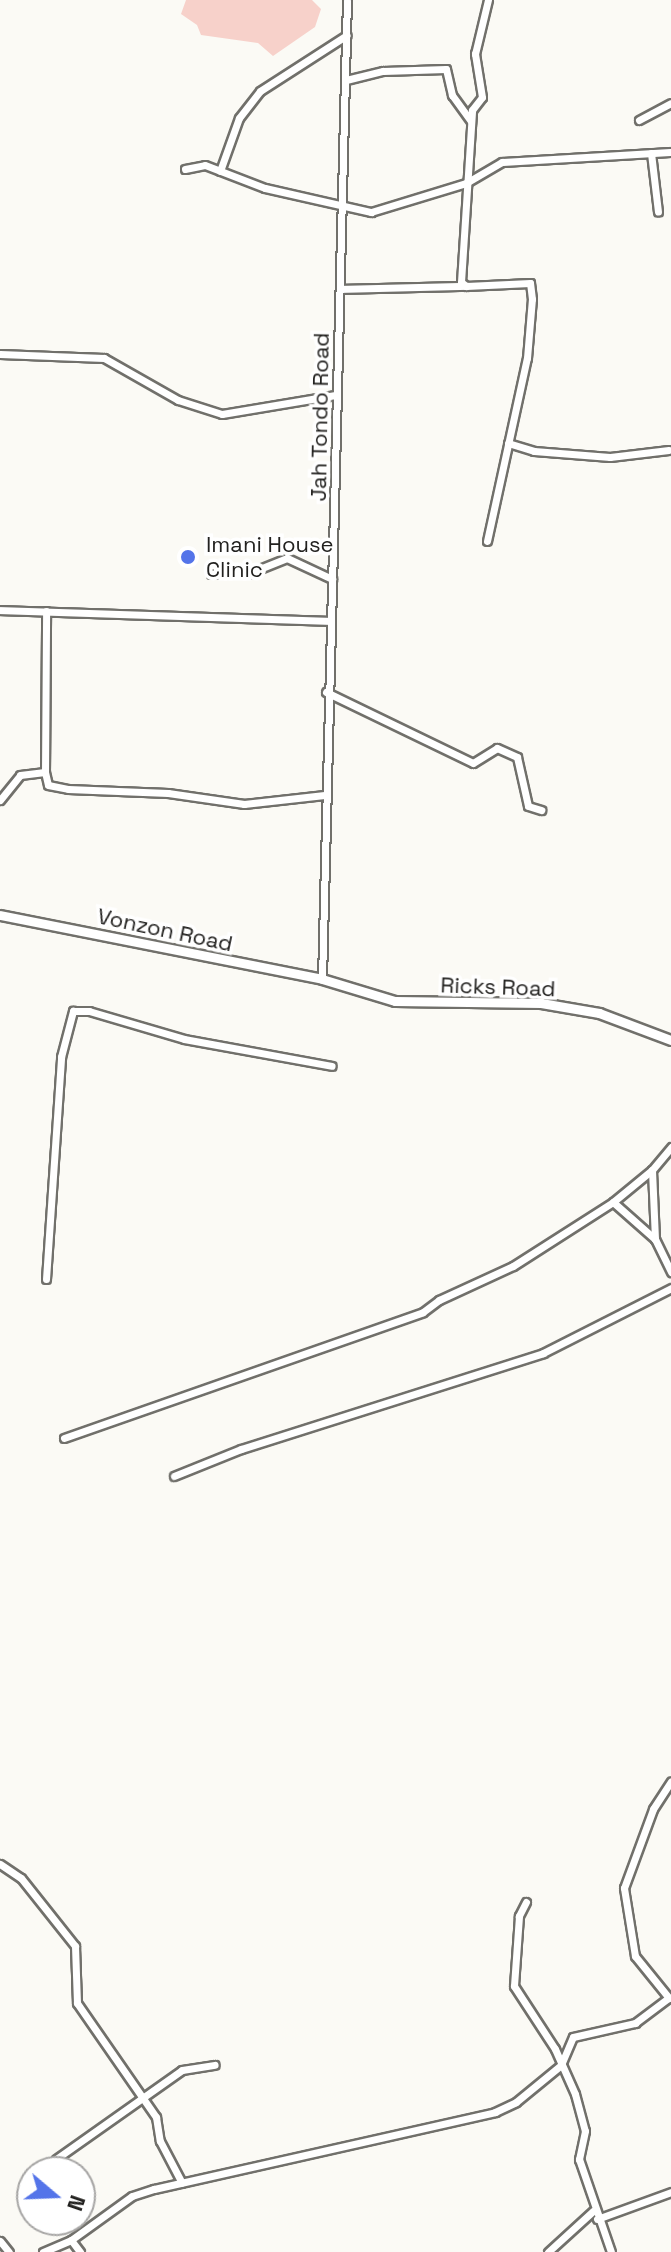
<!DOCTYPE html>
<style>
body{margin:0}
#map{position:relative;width:671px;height:2252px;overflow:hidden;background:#fbfaf5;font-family:"Space Grotesk",sans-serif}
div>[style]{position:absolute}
.green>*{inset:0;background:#f7d1ca}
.roads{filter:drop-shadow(2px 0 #71706b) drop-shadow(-2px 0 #71706b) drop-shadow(0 2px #71706b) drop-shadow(0 -2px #71706b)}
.minor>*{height:7px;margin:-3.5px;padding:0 3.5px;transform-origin:3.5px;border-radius:3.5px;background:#fff}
.tertiary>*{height:9px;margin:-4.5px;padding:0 4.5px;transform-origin:4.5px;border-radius:4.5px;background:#fff}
.dots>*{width:22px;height:22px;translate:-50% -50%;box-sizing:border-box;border:4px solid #fff;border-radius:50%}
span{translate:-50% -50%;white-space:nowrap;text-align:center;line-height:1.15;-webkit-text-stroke:7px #fff;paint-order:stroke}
.street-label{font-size:22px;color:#22211f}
.poi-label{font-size:22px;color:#22211f}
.left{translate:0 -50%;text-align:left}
.north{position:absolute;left:16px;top:2156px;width:80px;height:80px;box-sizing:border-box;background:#fff;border:2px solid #a7a6a5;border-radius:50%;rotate:109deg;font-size:22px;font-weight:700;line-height:32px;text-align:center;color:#22211f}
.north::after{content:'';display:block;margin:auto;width:28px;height:36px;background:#5474e9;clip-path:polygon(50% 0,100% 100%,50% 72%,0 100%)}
</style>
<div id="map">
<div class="green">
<div style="clip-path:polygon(186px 0,312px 0,321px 9px,315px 27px,273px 56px,258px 43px,201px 35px,197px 25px,181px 14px)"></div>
</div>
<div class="roads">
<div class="minor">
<div style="left:346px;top:80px;width:38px;rotate:-14deg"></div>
<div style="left:383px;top:71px;width:63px;rotate:-1.8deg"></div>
<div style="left:446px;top:69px;width:27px;rotate:77deg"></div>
<div style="left:452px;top:95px;width:32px;rotate:54deg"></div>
<div style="left:639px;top:120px;width:36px;rotate:-28deg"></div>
<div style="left:651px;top:153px;width:59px;rotate:83.2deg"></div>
<div style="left:185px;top:169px;width:20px;rotate:-11deg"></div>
<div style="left:205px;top:165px;width:64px;rotate:21deg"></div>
<div style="left:265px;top:188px;width:109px;rotate:12.8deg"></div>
<div style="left:371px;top:212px;width:99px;rotate:-17deg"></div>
<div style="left:466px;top:183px;width:42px;rotate:-30.3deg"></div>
<div style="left:502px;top:162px;width:169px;rotate:-3.4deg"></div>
<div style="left:220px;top:171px;width:56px;rotate:-70.3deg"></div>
<div style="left:239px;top:118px;width:34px;rotate:-52deg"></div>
<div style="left:260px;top:91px;width:103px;rotate:-32.8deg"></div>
<div style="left:341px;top:289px;width:125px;rotate:-1.4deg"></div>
<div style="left:0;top:354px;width:104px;rotate:2.2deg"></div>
<div style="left:104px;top:358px;width:85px;rotate:29.6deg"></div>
<div style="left:178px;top:400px;width:46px;rotate:17.7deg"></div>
<div style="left:222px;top:414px;width:115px;rotate:-9.5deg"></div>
<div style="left:508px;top:443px;width:27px;rotate:17deg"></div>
<div style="left:534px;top:451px;width:76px;rotate:4.5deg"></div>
<div style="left:610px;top:457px;width:59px;rotate:-6.8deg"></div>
<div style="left:487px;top:541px;width:187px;rotate:-77.7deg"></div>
<div style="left:527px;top:358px;width:59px;rotate:-85.2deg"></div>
<div style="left:532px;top:299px;width:16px;rotate:-97deg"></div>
<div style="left:530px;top:283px;width:64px;rotate:177.3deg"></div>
<div style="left:466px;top:286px;width:6px;rotate:-141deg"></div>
<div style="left:461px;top:282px;width:172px;rotate:-86.3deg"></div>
<div style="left:472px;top:110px;width:16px;rotate:-52deg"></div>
<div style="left:482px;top:97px;width:44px;rotate:-99.2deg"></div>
<div style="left:475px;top:54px;width:56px;rotate:-76.5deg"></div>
<div style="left:211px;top:574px;width:36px"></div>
<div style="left:247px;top:574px;width:43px;rotate:-21.8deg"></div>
<div style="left:287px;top:558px;width:50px;rotate:25deg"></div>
<div style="left:0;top:610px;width:329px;rotate:1.9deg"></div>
<div style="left:326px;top:692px;width:163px;rotate:25.8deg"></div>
<div style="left:473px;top:763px;width:28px;rotate:-32deg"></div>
<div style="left:497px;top:748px;width:22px;rotate:24deg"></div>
<div style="left:517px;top:757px;width:50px;rotate:77.3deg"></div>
<div style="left:528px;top:806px;width:14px;rotate:17deg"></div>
<div style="left:45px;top:772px;width:161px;rotate:-89.6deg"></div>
<div style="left:0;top:800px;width:32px;rotate:-51deg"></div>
<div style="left:20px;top:775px;width:25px;rotate:-7deg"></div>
<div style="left:45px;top:772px;width:13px;rotate:77deg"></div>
<div style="left:48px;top:785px;width:20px;rotate:11deg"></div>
<div style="left:68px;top:789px;width:100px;rotate:2.3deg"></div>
<div style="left:168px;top:793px;width:77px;rotate:8.2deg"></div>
<div style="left:244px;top:804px;width:81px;rotate:-6.4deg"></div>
<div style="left:322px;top:979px;width:979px;rotate:-88.54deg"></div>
<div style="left:613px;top:1202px;width:56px;rotate:41.4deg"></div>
<div style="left:655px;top:1239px;width:37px;rotate:64deg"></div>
<div style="left:655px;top:1239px;width:69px;rotate:-92.5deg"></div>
<div style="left:652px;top:1170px;width:30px;rotate:-50deg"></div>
<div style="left:46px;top:1279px;width:223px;rotate:-86.1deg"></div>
<div style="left:61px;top:1057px;width:48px;rotate:-75.4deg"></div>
<div style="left:73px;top:1011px;width:16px"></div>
<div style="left:89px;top:1011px;width:99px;rotate:16.4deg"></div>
<div style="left:184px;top:1039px;width:150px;rotate:10.3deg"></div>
<div style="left:64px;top:1438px;width:380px;rotate:-19.3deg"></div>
<div style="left:423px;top:1312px;width:20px;rotate:-37deg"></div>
<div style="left:439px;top:1300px;width:81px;rotate:-24.7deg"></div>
<div style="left:513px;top:1266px;width:119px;rotate:-32.6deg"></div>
<div style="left:613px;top:1202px;width:50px;rotate:-39.4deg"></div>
<div style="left:174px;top:1476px;width:72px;rotate:-21.9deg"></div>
<div style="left:241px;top:1449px;width:317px;rotate:-17.6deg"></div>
<div style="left:543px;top:1353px;width:144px;rotate:-26.9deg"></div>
<div style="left:0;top:1864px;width:25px;rotate:34deg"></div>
<div style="left:21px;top:1878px;width:87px;rotate:51.5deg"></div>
<div style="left:75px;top:1946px;width:57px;rotate:88deg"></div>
<div style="left:77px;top:2003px;width:139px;rotate:55.3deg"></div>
<div style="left:156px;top:2117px;width:24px;rotate:81deg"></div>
<div style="left:160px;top:2141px;width:47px;rotate:62.4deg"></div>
<div style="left:526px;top:1902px;width:16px;rotate:117deg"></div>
<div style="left:519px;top:1916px;width:70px;rotate:94.1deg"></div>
<div style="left:514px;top:1986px;width:75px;rotate:56.9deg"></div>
<div style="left:555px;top:2049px;width:49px;rotate:66deg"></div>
<div style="left:575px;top:2094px;width:38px;rotate:75deg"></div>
<div style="left:585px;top:2131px;width:29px;rotate:102deg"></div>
<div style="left:579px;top:2159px;width:98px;rotate:71deg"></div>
<div style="left:669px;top:1998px;width:54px;rotate:-129deg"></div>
<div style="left:635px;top:1956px;width:69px;rotate:-99.2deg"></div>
<div style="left:624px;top:1888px;width:84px;rotate:-69.8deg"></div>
<div style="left:653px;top:1809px;width:33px;rotate:-57deg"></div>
<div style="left:56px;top:2159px;width:154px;rotate:-35.2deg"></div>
<div style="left:182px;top:2070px;width:33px;rotate:-9deg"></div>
<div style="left:597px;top:2219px;width:79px;rotate:-20deg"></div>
<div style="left:71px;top:2240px;width:15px;rotate:53deg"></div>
<div style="left:0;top:2241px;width:14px;rotate:51deg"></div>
<div style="left:43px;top:2252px;width:30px;rotate:-23deg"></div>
<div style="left:71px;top:2240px;width:75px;rotate:-35.8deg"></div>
<div style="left:132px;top:2196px;width:23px;rotate:-18deg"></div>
<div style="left:154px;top:2189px;width:350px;rotate:-12.7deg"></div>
<div style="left:495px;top:2112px;width:23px;rotate:-25deg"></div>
<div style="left:516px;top:2102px;width:58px;rotate:-39.4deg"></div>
<div style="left:561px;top:2065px;width:30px;rotate:-67deg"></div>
<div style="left:573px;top:2037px;width:64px;rotate:-12.7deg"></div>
<div style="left:635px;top:2023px;width:40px;rotate:-37deg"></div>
<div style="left:548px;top:2252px;width:61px;rotate:-42.3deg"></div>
</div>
<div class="tertiary">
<div style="left:0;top:915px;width:328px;rotate:11.2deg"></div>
<div style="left:322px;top:979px;width:76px;rotate:16.8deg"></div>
<div style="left:395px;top:1001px;width:146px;rotate:0.8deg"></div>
<div style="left:541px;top:1003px;width:59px;rotate:9.8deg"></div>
<div style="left:599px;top:1013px;width:77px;rotate:20.6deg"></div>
</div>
</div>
<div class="dots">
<div style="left:188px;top:557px;background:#5474e9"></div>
</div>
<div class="street-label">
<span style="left:320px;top:417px;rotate:-89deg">Jah Tondo Road</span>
<span style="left:165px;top:930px;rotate:12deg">Vonzon Road</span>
<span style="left:498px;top:987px;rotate:2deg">Ricks Road</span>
</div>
<div class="poi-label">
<span class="left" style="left:206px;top:557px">Imani House<br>Clinic</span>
</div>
<div class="north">N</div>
</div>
